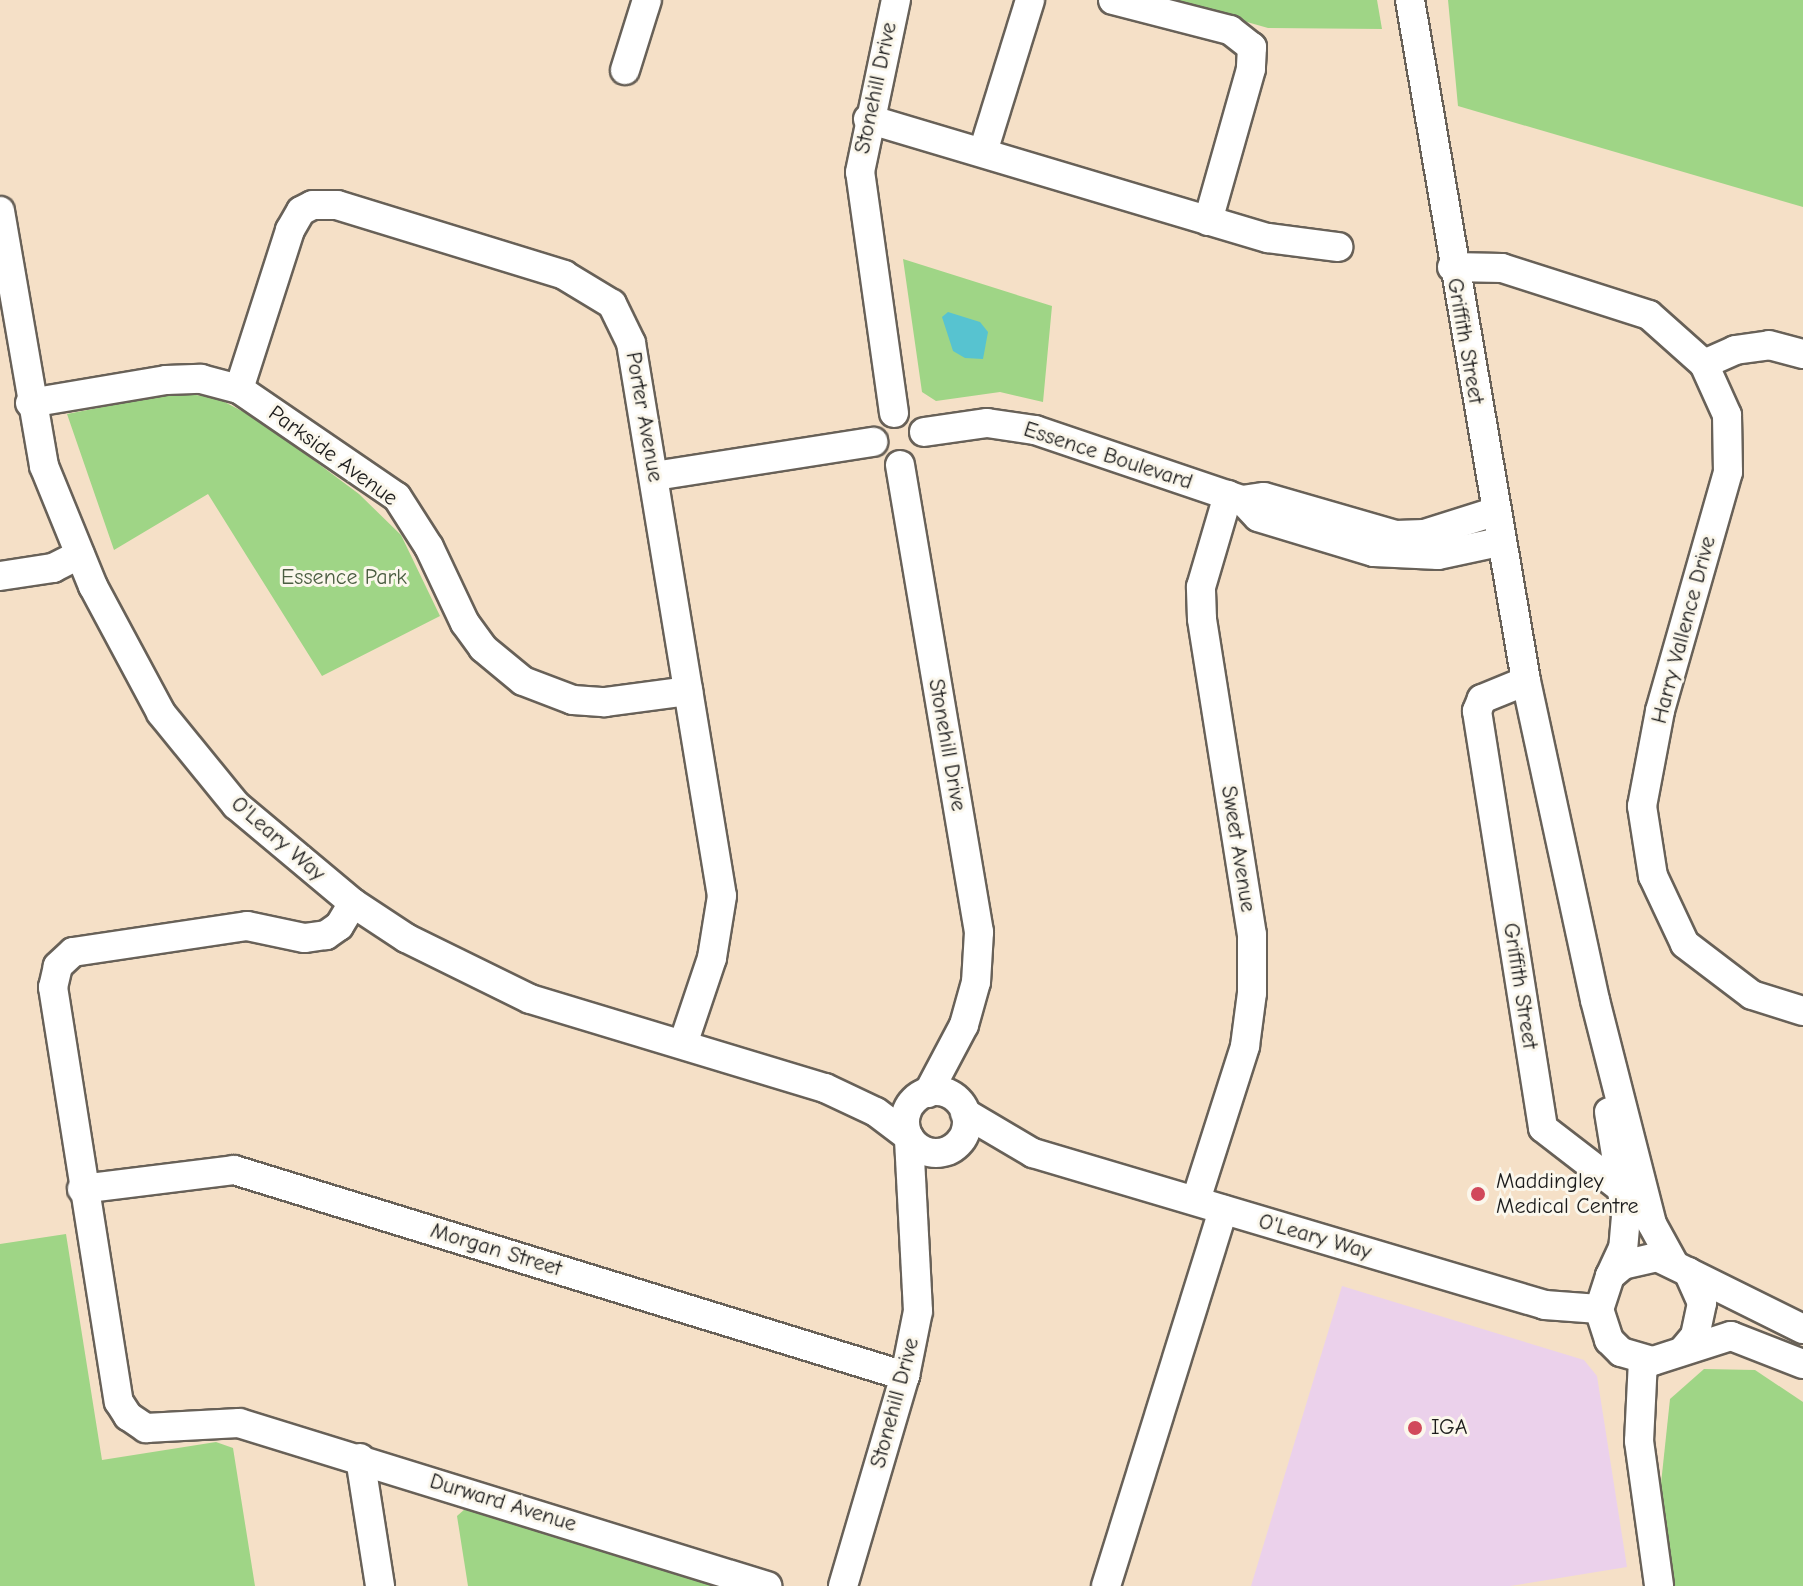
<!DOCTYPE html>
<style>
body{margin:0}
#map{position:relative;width:1803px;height:1586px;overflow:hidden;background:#f5e0c7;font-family:"Comic Neue",sans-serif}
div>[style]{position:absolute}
.built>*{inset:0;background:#ebd1eb}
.green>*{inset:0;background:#9fd586}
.water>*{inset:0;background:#57c3d0}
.roads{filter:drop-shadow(2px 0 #686158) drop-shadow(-2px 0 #686158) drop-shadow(0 2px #686158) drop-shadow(0 -2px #686158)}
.minor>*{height:28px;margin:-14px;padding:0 14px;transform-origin:14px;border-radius:14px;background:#fff}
.minor>.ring{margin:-14px;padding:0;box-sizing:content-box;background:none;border:28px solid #fff;border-radius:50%}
.dots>*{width:22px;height:22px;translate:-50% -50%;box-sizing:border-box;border:4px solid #fbf7ec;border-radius:50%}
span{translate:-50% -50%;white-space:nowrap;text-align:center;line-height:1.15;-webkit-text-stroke:6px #fbf7ec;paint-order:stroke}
.street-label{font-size:22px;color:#1c1c1c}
.park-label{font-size:22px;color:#4a5d41}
.poi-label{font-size:22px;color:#1c1c1c}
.left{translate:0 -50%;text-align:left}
</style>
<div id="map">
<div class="built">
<div style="clip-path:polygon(1342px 1286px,1584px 1360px,1597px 1376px,1627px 1567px,1510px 1586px,1251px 1586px)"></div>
</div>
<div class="green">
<div style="clip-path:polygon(1170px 0,1377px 0,1382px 29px,1268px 28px)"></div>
<div style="clip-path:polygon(1448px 0,1803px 0,1803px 207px,1458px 106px)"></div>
<div style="clip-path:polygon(903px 259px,1052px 306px,1043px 402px,1000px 392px,936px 401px,922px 392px)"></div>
<div style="clip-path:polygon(179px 392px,219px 399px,261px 421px,359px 494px,401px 535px,440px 616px,322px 676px,208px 494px,114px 550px,67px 414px)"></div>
<div style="clip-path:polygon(66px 1234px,102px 1460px,216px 1442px,233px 1448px,255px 1586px,0 1586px,0 1244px)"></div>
<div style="clip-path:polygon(1704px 1369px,1755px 1370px,1803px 1402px,1803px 1586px,1674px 1586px,1660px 1493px,1670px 1399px)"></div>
<div style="clip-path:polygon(465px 1509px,716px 1586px,468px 1586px,457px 1516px)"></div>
</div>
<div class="water">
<div style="clip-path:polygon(948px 312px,980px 322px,988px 332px,983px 359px,965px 358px,953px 351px,942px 317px)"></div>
</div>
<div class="roads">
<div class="minor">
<div style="left:1113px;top:0;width:121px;rotate:14.4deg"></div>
<div style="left:1230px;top:30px;width:28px;rotate:38deg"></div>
<div style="left:1252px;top:47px;width:22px;rotate:93deg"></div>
<div style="left:1251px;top:69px;width:158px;rotate:105.8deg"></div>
<div style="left:1410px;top:0;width:691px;rotate:80.33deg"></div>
<div style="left:1526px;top:681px;width:326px;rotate:77.8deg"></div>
<div style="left:1595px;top:1000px;width:231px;rotate:75.7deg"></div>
<div style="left:1652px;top:1224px;width:43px;rotate:61.1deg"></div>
<div style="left:625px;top:70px;width:73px;rotate:-72.6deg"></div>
<div style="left:868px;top:119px;width:417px;rotate:16.6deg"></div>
<div style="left:1268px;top:238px;width:71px;rotate:7.3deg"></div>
<div style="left:983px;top:152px;width:159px;rotate:-72.8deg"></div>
<div style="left:0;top:211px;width:259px;rotate:80.2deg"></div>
<div style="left:44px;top:466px;width:130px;rotate:67.8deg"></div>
<div style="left:93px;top:586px;width:144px;rotate:61.8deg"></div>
<div style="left:161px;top:713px;width:119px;rotate:50.8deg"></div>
<div style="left:236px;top:805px;width:153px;rotate:39.9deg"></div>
<div style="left:353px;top:903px;width:64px;rotate:33.4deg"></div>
<div style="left:406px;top:938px;width:138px;rotate:26.2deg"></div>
<div style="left:530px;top:999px;width:308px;rotate:16.8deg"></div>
<div style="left:825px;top:1088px;width:56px;rotate:25.2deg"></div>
<div style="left:876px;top:1112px;width:41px;rotate:37.1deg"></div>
<div style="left:1452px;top:267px;width:50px;rotate:1.1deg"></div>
<div style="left:1502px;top:268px;width:154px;rotate:17.7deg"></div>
<div style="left:1649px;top:315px;width:74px;rotate:41.7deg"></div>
<div style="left:1704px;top:364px;width:56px;rotate:65.7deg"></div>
<div style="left:1727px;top:415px;width:57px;rotate:89deg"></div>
<div style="left:1728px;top:472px;width:248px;rotate:105.9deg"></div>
<div style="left:1660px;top:711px;width:97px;rotate:100.7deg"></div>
<div style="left:1642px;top:806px;width:71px;rotate:81.1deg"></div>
<div style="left:1653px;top:876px;width:75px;rotate:64.8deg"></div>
<div style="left:1685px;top:944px;width:84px;rotate:37.3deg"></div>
<div style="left:1752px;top:995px;width:53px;rotate:17.4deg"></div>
<div style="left:1704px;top:364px;width:34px;rotate:-24deg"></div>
<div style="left:1735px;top:350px;width:34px;rotate:-8deg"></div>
<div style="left:1769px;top:345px;width:35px;rotate:15deg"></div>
<div style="left:239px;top:389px;width:167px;rotate:-72.2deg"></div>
<div style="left:290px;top:230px;width:22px;rotate:-60deg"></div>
<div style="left:301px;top:211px;width:13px;rotate:-27deg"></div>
<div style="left:313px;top:205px;width:24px"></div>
<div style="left:337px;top:205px;width:238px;rotate:17.1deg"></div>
<div style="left:564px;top:275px;width:56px;rotate:31.1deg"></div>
<div style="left:612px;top:304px;width:43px;rotate:64deg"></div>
<div style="left:631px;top:343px;width:560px;rotate:80.66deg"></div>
<div style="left:722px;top:896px;width:63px;rotate:99.2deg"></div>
<div style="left:712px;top:958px;width:91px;rotate:108.6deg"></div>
<div style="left:30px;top:403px;width:138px;rotate:-9.6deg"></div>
<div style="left:166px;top:380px;width:35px;rotate:-2deg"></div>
<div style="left:201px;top:379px;width:39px;rotate:15deg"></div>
<div style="left:239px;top:389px;width:191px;rotate:34.4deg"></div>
<div style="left:397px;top:497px;width:59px;rotate:57.4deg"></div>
<div style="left:429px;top:547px;width:84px;rotate:64.7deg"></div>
<div style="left:465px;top:623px;width:31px;rotate:54deg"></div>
<div style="left:483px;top:648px;width:52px;rotate:39.5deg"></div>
<div style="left:523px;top:681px;width:53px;rotate:20.8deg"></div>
<div style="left:573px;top:700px;width:32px;rotate:4deg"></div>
<div style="left:605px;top:702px;width:84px;rotate:-7.5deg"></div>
<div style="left:894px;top:413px;width:243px;rotate:-98deg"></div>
<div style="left:860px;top:172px;width:176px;rotate:-78.2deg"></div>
<div style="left:924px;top:432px;width:64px;rotate:-8.1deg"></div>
<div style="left:987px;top:423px;width:49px;rotate:8.3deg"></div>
<div style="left:1035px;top:430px;width:219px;rotate:18.7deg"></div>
<div style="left:1242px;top:500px;width:23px;rotate:47deg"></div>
<div style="left:1258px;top:517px;width:121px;rotate:16.8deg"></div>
<div style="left:1374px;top:552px;width:64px;rotate:2.7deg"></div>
<div style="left:1438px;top:555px;width:62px;rotate:-12deg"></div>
<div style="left:900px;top:465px;width:474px;rotate:80.4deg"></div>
<div style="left:979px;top:932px;width:50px;rotate:93.4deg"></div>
<div style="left:976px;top:982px;width:45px;rotate:105.6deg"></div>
<div style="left:964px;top:1025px;width:77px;rotate:117.9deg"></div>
<div style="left:655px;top:476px;width:221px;rotate:-8.9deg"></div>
<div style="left:1242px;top:500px;width:22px;rotate:-8deg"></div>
<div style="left:1264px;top:497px;width:137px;rotate:16.1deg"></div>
<div style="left:1396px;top:535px;width:28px;rotate:-2deg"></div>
<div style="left:1424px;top:534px;width:73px;rotate:-17.4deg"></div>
<div style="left:0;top:576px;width:54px;rotate:-8.6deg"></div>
<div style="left:53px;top:568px;width:30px;rotate:-27deg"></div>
<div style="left:1526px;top:681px;width:48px;rotate:157.8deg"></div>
<div style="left:1482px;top:699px;width:13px;rotate:113deg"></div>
<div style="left:1477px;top:711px;width:422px;rotate:81deg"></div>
<div style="left:1543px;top:1128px;width:98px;rotate:37.6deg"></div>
<div style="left:353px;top:903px;width:27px;rotate:121deg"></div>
<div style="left:339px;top:926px;width:16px;rotate:145deg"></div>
<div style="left:326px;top:935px;width:22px;rotate:172deg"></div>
<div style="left:304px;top:938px;width:58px;rotate:-168.1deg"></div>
<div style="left:247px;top:926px;width:176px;rotate:171.5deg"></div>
<div style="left:73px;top:952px;width:21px;rotate:137deg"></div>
<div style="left:58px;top:966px;width:22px;rotate:103deg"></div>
<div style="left:53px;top:987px;width:420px;rotate:81deg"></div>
<div style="left:119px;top:1402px;width:17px;rotate:57deg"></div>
<div style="left:128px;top:1416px;width:22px;rotate:34deg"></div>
<div style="left:146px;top:1428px;width:93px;rotate:-3.1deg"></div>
<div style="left:239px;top:1423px;width:553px;rotate:17.16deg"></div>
<div class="ring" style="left:905px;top:1091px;width:34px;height:34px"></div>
<div style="left:1609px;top:1112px;width:105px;rotate:80.7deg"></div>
<div style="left:1626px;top:1216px;width:32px;rotate:95deg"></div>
<div style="left:1623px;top:1248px;width:31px;rotate:115deg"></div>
<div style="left:965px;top:1113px;width:79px;rotate:30.5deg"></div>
<div style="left:1033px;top:1153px;width:534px;rotate:16.53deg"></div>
<div style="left:1545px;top:1305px;width:54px;rotate:4.2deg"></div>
<div style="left:82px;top:1189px;width:153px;rotate:-7.1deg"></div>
<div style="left:234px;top:1170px;width:702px;rotate:17.07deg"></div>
<div style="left:1196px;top:1200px;width:162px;rotate:-72.3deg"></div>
<div style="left:1245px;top:1046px;width:53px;rotate:-82.5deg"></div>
<div style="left:1252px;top:993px;width:58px;rotate:-90deg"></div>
<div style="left:1252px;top:935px;width:320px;rotate:-99deg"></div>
<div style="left:1202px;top:619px;width:32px;rotate:-92deg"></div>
<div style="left:1201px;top:587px;width:96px;rotate:-73.6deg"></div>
<div style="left:1688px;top:1272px;width:128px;rotate:26.4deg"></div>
<div style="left:1684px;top:1349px;width:17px;rotate:-50deg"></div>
<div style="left:1695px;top:1336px;width:34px;rotate:-78deg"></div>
<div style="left:1702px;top:1303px;width:34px;rotate:-114deg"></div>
<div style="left:1688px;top:1272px;width:34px;rotate:-154deg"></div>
<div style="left:1657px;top:1257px;width:35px;rotate:167deg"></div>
<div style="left:1623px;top:1265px;width:17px;rotate:140deg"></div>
<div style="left:1610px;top:1276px;width:35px;rotate:108deg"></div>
<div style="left:1599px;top:1309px;width:33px;rotate:72deg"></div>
<div style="left:1609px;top:1340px;width:17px;rotate:45deg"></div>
<div style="left:1621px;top:1352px;width:33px;rotate:16deg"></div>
<div style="left:1653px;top:1361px;width:82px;rotate:-17.8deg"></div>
<div style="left:1731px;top:1336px;width:77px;rotate:21.3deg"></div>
<div style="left:1643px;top:1360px;width:81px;rotate:92.8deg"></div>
<div style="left:1639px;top:1441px;width:146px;rotate:82.1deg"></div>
<div style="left:360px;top:1458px;width:130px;rotate:81.1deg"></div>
<div style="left:843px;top:1586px;width:219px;rotate:-73.6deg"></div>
<div style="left:905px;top:1376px;width:66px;rotate:-78.7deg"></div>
<div style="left:918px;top:1311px;width:173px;rotate:-93deg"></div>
<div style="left:1106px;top:1586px;width:394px;rotate:-72.7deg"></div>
</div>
</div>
<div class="dots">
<div style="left:1478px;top:1194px;background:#d1495b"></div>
<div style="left:1415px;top:1428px;background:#d1495b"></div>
</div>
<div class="street-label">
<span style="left:876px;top:88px;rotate:-78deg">Stonehill Drive</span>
<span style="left:1465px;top:341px;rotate:80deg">Griffith Street</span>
<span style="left:644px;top:417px;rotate:80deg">Porter Avenue</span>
<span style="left:333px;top:456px;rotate:36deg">Parkside Avenue</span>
<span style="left:1108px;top:456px;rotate:18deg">Essence Boulevard</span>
<span style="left:1684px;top:630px;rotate:-75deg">Harry Vallence Drive</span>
<span style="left:947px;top:745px;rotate:80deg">Stonehill Drive</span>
<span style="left:278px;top:839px;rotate:41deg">O'Leary Way</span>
<span style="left:1238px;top:849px;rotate:81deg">Sweet Avenue</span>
<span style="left:1520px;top:986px;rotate:81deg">Griffith Street</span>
<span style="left:1315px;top:1237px;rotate:16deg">O'Leary Way</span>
<span style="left:496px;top:1250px;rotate:17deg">Morgan Street</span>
<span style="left:895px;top:1403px;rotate:-75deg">Stonehill Drive</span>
<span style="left:503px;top:1503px;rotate:17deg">Durward Avenue</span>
</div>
<div class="park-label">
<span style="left:344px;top:578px">Essence Park</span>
</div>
<div class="poi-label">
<span class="left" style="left:1496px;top:1194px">Maddingley<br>Medical Centre</span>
<span class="left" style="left:1431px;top:1428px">IGA</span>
</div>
</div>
